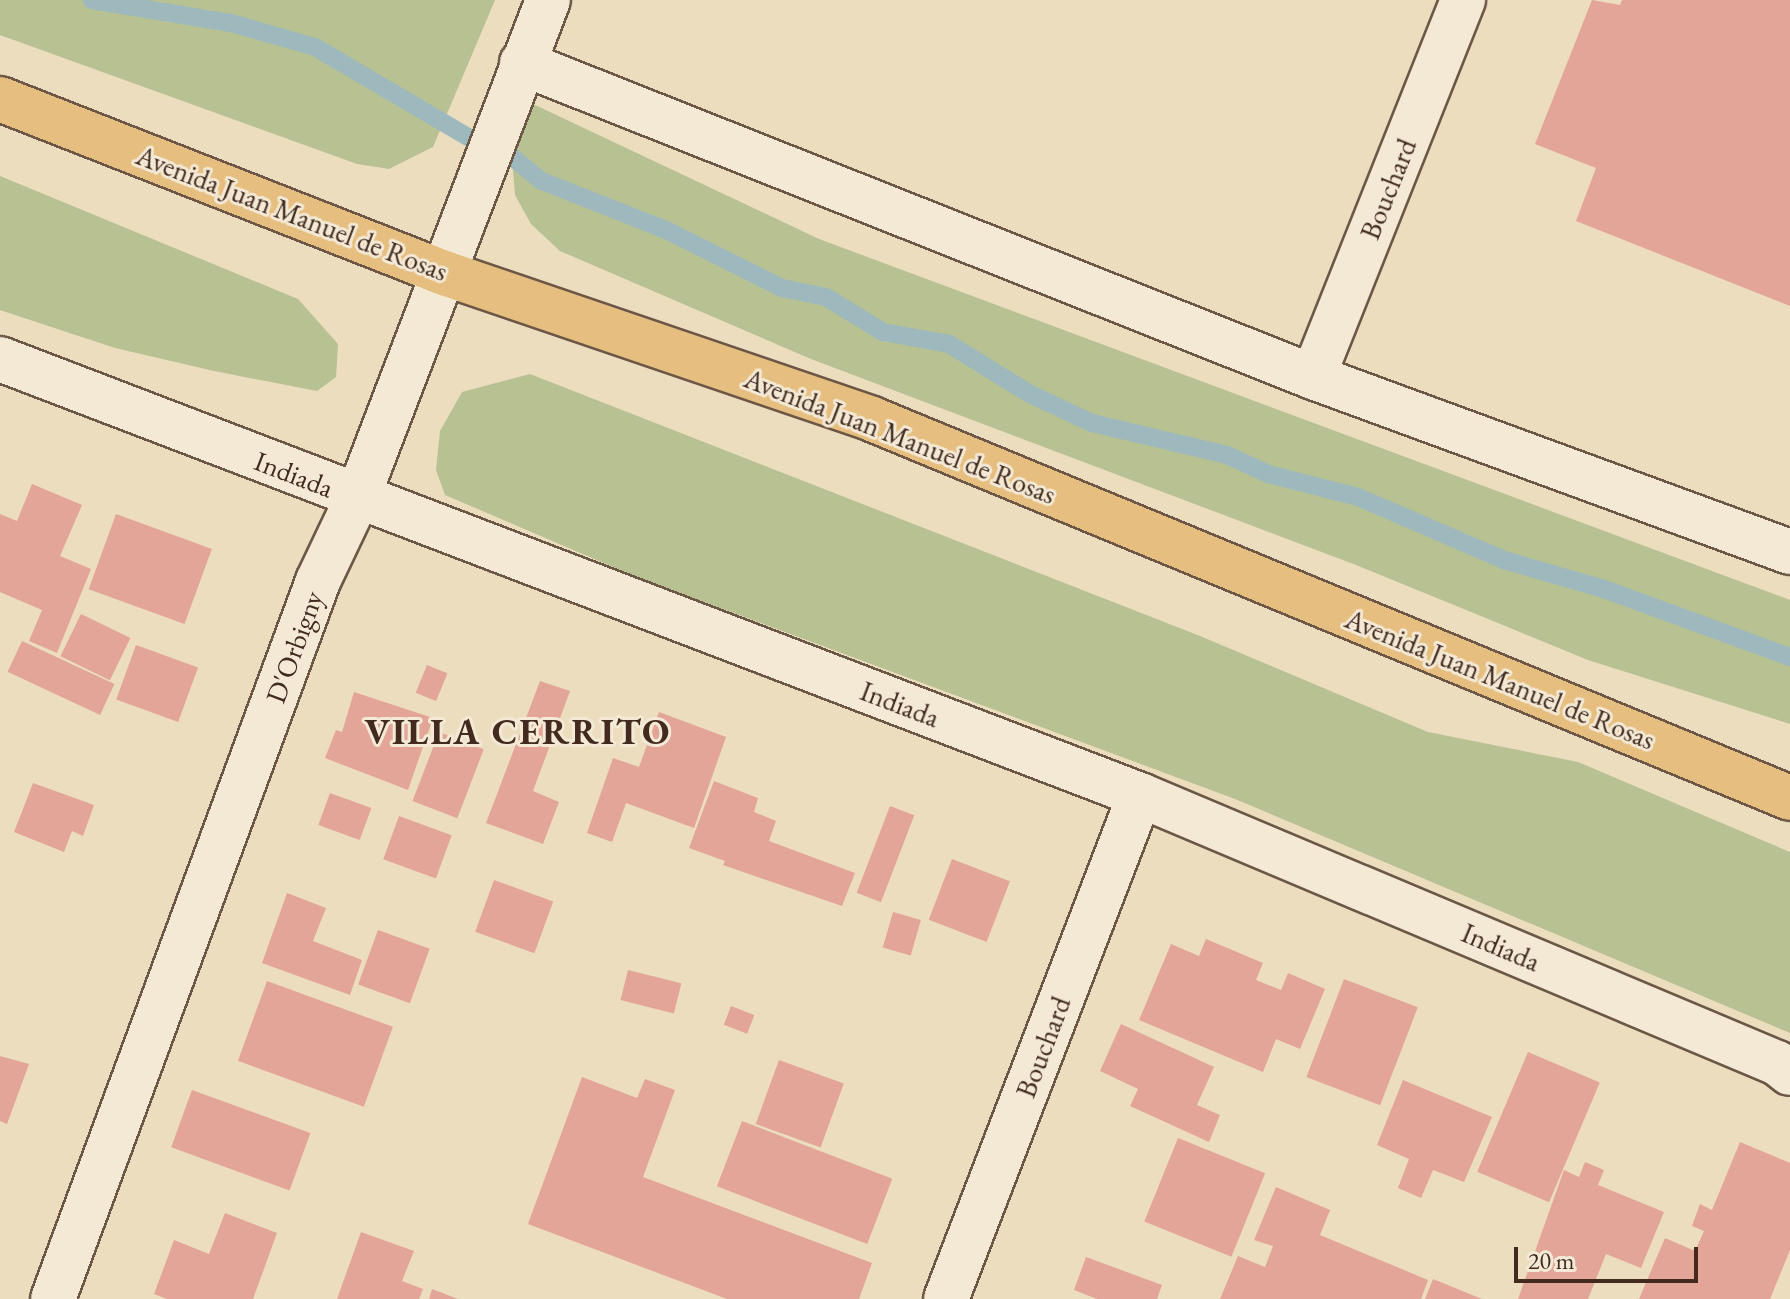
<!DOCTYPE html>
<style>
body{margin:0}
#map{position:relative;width:1790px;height:1299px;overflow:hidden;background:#ecddbf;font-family:"EB Garamond",serif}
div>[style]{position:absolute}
.green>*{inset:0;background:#b7c192}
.stream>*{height:18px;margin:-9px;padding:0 9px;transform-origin:9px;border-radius:9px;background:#9db9bd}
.building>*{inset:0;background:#e3a597;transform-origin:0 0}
.roads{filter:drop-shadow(2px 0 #6c5746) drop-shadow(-2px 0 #6c5746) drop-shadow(0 2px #6c5746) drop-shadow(0 -2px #6c5746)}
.minor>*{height:44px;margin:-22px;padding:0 22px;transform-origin:22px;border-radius:22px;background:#f3e9d5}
.primary>*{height:44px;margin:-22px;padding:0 22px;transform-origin:22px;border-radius:22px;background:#e6be80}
span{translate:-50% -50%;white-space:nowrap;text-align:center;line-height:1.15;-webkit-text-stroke:6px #f3e9d5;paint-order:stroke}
.street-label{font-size:28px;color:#422a1e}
.district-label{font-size:36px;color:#422a1e;font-weight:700;letter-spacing:2px}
.scale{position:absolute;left:1514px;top:1247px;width:184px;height:36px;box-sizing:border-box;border:4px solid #422a1e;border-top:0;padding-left:10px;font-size:24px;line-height:28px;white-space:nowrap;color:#422a1e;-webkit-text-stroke:6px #f3e9d5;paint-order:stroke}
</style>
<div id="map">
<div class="green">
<div style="clip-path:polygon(0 0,495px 0,433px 147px,389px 169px,357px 164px,0 35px)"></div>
<div style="clip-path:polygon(533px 104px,819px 239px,1790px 600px,1790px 724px,1588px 660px,1356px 565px,811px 359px,560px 251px,531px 224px,515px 195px,512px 157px)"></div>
<div style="clip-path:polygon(0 176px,298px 299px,338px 344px,336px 377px,317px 391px,214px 371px,115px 348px,0 310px)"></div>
<div style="clip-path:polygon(530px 374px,1200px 636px,1428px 732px,1578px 762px,1790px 852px,1790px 1033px,1235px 799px,634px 576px,445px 495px,436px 470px,440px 431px,462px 392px)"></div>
</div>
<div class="stream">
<div style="left:92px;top:0;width:141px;rotate:9.4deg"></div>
<div style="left:231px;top:23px;width:87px;rotate:15.9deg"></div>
<div style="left:315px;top:47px;width:178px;rotate:30.5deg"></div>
<div style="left:512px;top:157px;width:38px;rotate:39deg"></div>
<div style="left:542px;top:181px;width:133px;rotate:21.6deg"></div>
<div style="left:666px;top:230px;width:130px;rotate:26.6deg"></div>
<div style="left:782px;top:288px;width:45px;rotate:11.6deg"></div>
<div style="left:826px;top:297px;width:67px;rotate:31.6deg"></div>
<div style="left:883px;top:332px;width:67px;rotate:10.3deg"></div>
<div style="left:949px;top:344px;width:95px;rotate:31.7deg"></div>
<div style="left:1030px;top:394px;width:68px;rotate:25.1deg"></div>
<div style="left:1092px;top:423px;width:139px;rotate:13.3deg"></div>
<div style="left:1227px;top:455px;width:45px;rotate:24.9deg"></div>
<div style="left:1268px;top:474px;width:93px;rotate:14.3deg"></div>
<div style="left:1358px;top:497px;width:159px;rotate:23.3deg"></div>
<div style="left:1504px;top:560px;width:104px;rotate:16.2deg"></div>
<div style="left:1604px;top:589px;width:198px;rotate:20.1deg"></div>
</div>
<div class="building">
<div style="clip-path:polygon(1592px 0,1620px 5px,1622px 0,1790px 0,1790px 306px,1576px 221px,1596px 168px,1535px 144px)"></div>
<div style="clip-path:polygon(32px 484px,82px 505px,60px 556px,91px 569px,57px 653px,29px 641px,42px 610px,0 592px,0 514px,17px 521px)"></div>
<div style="left:116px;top:514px;width:102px;height:80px;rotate:20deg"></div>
<div style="left:81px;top:614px;width:55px;height:47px;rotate:26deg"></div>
<div style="left:22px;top:641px;width:102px;height:34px;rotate:25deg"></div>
<div style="left:136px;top:645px;width:66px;height:58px;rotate:20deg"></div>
<div style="left:427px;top:665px;width:22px;height:30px;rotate:22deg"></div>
<div style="clip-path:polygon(540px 681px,570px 691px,533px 791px,559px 802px,543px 844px,486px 823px)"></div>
<div style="clip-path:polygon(354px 692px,433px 718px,408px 790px,325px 758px,336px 730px,342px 732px)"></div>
<div style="clip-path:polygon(659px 712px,726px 737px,694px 828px,626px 803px,612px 842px,587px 833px,613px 758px,639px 767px)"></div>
<div style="left:439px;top:732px;width:48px;height:74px;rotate:21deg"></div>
<div style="clip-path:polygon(714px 781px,758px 798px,754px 812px,776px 821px,769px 841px,855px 873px,842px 906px,723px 865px,725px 861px,689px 848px)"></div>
<div style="clip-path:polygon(33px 783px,94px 805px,83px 836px,72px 831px,64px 852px,14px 832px)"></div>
<div style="left:330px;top:793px;width:44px;height:34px;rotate:20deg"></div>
<div style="left:890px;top:806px;width:26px;height:93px;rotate:21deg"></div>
<div style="left:399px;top:816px;width:56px;height:46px;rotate:20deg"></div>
<div style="left:952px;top:859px;width:62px;height:65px;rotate:21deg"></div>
<div style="left:494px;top:880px;width:63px;height:55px;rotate:20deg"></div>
<div style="clip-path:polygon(287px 893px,326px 908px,313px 941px,362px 960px,350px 995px,262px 963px)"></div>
<div style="left:893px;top:912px;width:29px;height:37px;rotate:16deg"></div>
<div style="left:378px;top:930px;width:55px;height:58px;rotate:20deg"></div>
<div style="clip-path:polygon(1206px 939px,1263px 963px,1256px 980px,1281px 990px,1288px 973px,1325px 989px,1300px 1049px,1276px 1039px,1263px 1072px,1139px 1020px,1171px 944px,1199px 956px)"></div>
<div style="left:628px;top:970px;width:55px;height:31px;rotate:14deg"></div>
<div style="left:1344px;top:979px;width:79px;height:105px;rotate:21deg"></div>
<div style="left:267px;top:981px;width:134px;height:85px;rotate:20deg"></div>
<div style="left:731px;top:1006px;width:25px;height:20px;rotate:21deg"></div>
<div style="clip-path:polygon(1121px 1024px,1214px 1067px,1197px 1105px,1220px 1115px,1209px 1142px,1130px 1106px,1138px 1089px,1100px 1071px)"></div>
<div style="left:1528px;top:1052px;width:78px;height:130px;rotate:23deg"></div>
<div style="clip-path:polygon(0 1056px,29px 1064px,7px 1124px,0 1121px)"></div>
<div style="left:779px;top:1060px;width:69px;height:68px;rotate:20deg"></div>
<div style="clip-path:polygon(582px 1077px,637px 1098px,645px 1079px,675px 1090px,643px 1177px,872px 1263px,859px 1299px,727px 1299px,528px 1224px)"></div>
<div style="clip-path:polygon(1403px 1080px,1492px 1117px,1464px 1182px,1433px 1170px,1421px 1198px,1398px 1188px,1409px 1159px,1377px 1145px)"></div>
<div style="left:192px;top:1090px;width:126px;height:61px;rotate:20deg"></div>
<div style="left:742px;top:1121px;width:161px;height:70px;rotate:21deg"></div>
<div style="left:1178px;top:1138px;width:94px;height:90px;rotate:22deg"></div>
<div style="clip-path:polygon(1740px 1142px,1790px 1163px,1790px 1250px,1770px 1299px,1639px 1299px,1665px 1238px,1695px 1251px,1704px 1231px,1692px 1226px,1700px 1204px,1712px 1210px)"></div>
<div style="clip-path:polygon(1585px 1162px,1604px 1170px,1598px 1185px,1664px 1212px,1641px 1268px,1606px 1254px,1588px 1299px,1518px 1299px,1564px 1170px,1579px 1177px)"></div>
<div style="clip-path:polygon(1276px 1187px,1330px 1210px,1320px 1235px,1428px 1280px,1421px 1299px,1220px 1299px,1238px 1256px,1265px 1267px,1273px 1246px,1254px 1240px)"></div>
<div style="clip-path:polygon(225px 1213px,277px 1233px,253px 1299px,167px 1299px,154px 1294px,174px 1240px,209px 1254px)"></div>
<div style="clip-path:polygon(361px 1232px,414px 1251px,402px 1281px,423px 1289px,419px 1299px,337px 1299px)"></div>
<div style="clip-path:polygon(1086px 1257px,1162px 1285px,1157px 1299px,1097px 1299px,1074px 1290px)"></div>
<div style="clip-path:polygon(1433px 1279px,1482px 1299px,1425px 1299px)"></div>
<div style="clip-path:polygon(432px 1289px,458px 1299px,429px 1299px)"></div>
</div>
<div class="roads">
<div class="minor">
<div style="left:522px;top:63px;width:851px;rotate:21.65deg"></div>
<div style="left:1313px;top:377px;width:508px;rotate:20.15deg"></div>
<div style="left:0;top:359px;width:1221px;rotate:20.93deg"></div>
<div style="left:1140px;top:795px;width:691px;rotate:22.82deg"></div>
<div style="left:1777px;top:1063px;width:16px;rotate:38deg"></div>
<div style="left:1313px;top:377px;width:406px;rotate:-68.3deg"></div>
<div style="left:53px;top:1299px;width:765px;rotate:-69.74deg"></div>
<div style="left:318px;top:581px;width:91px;rotate:-64.6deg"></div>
<div style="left:357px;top:499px;width:534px;rotate:-69.05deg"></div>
<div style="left:946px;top:1299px;width:540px;rotate:-68.95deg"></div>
</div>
<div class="primary">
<div style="left:0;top:99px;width:477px;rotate:21.4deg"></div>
<div style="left:444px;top:273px;width:452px;rotate:18.8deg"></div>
<div style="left:872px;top:419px;width:993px;rotate:22.43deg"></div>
</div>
</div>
<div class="street-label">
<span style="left:1388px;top:189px;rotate:-68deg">Bouchard</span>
<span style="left:292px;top:213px;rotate:21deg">Avenida Juan Manuel de Rosas</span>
<span style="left:900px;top:436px;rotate:21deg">Avenida Juan Manuel de Rosas</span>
<span style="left:294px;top:474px;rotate:21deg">Indiada</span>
<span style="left:294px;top:647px;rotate:-70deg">D'Orbigny</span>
<span style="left:1500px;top:679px;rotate:22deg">Avenida Juan Manuel de Rosas</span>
<span style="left:900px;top:704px;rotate:21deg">Indiada</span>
<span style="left:1501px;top:947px;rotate:23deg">Indiada</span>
<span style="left:1043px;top:1047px;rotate:-69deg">Bouchard</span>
</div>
<div class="district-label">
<span style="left:518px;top:732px">VILLA CERRITO</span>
</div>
<div class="scale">20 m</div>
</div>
